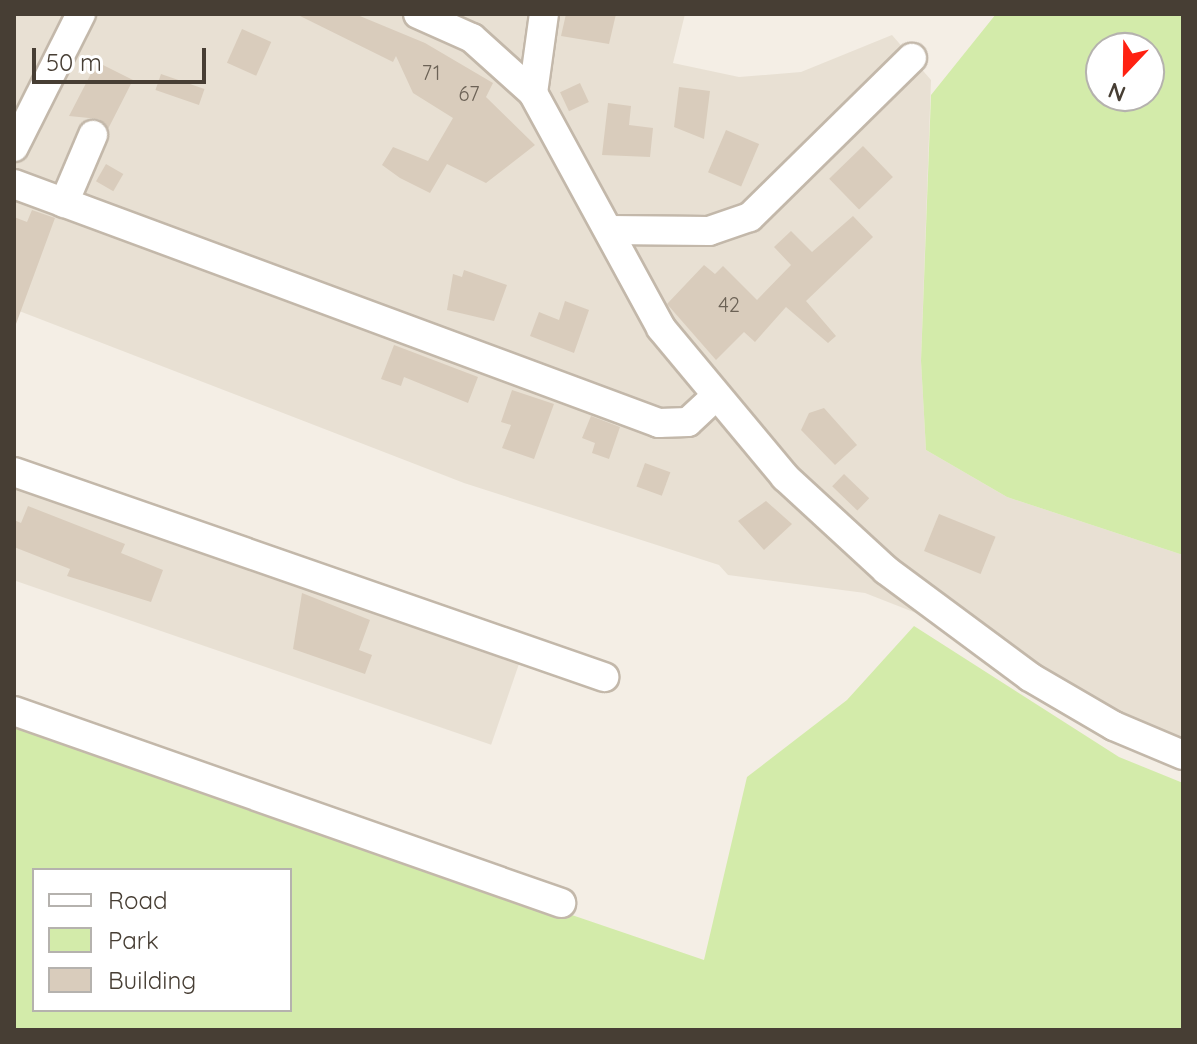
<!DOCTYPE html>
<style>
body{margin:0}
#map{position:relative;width:1197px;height:1044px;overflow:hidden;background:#f4eee5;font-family:Quicksand,sans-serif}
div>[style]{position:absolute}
.residential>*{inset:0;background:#e8e0d3;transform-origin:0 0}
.green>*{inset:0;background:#d3ebaa}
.building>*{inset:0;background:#d9ccbc;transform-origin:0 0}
.roads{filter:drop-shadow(2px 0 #c3b8aa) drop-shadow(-2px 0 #c3b8aa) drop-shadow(0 2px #c3b8aa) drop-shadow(0 -2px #c3b8aa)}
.minor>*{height:28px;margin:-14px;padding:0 14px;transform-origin:14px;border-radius:14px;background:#fff}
span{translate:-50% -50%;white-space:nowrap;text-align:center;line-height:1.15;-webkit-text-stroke:8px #fff;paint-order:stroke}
.number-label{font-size:20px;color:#6c6256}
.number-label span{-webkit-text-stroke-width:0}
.frame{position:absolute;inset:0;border:16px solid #473e34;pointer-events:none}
.legend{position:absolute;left:32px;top:868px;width:260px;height:144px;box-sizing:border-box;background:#fff;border:2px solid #b5b2ae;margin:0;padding:10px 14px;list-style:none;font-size:24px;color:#473e34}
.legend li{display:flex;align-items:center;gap:16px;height:40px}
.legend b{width:40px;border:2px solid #b5b2ae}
.north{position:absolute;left:1085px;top:32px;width:80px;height:80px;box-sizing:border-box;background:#fff;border:2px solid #b5b2ae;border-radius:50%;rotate:202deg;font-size:22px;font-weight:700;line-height:32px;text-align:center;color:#473e34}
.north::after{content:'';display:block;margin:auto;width:28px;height:36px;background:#ff2111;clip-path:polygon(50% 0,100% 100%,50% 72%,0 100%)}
.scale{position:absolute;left:32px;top:48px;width:174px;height:36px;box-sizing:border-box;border:4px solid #473e34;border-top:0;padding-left:10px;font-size:24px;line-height:28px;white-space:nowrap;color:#473e34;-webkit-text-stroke:6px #fff;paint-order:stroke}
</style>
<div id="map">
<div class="residential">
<div style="clip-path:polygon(14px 14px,685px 14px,673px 63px,739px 77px,801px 72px,892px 35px,931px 80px,921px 361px,926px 450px,1007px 497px,1183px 555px,1183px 766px,1100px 728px,916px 613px,865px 593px,728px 575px,719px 565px,464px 483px,14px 309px)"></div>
<div style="left:14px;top:481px;width:537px;height:94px;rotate:19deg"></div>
</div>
<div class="green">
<div style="clip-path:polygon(evenodd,996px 14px,1183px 14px,1183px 555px,1007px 497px,926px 450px,921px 361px,931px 95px,996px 14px,1101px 48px,1149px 48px,1149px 96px,1101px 96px,1101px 48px)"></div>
<div style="clip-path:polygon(evenodd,914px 626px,1119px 757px,1183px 783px,1183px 1030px,14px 1030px,14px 725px,704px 960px,747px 777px,847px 700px,914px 626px,34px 870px,290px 870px,290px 1010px,34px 1010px,34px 870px)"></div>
</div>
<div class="building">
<div style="clip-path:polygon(296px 14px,355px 14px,425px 43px,493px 83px,486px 97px,535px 145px,486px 183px,447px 164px,430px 193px,400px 178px,382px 165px,393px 147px,428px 161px,453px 118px,413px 93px,396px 56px,393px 62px)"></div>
<div style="clip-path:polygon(566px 14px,616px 14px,609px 44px,561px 36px)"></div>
<div style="left:242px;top:29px;width:32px;height:37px;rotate:24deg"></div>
<div style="clip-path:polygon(97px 62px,133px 80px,108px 129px,99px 119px,69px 116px)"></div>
<div style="left:161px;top:74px;width:46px;height:17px;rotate:19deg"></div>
<div style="left:580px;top:83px;width:21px;height:22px;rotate:65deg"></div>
<div style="clip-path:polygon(679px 87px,710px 91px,704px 139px,674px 127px)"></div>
<div style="clip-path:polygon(608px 103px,631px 106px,629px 125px,653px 128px,650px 157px,602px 155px)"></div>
<div style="left:726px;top:130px;width:36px;height:46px;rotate:23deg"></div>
<div style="left:863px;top:146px;width:43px;height:47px;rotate:46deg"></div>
<div style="left:106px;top:164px;width:20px;height:20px;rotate:30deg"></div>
<div style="clip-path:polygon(32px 210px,55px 218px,16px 324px,14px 217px,27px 222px)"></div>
<div style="clip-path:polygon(853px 216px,873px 237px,806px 301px,836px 336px,828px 343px,786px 307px,755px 342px,744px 332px,716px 360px,667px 304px,704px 265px,715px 274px,723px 266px,757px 300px,791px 265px,774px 247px,791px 231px,812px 252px)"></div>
<div style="clip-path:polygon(464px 270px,507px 285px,494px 321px,447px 310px,453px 274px,462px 277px)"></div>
<div style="clip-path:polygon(565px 301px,589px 310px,574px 353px,530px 336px,539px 312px,559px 320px)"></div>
<div style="clip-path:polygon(394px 345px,478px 377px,468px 403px,404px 377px,401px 386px,381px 379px)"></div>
<div style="clip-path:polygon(512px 390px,554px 404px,534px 459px,502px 448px,511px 425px,501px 422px)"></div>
<div style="clip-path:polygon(824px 408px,857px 445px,835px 465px,801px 430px,809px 413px)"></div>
<div style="clip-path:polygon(591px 416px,620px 427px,609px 459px,592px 453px,595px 443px,582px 438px)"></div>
<div style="left:645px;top:463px;width:27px;height:25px;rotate:20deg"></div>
<div style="left:844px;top:474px;width:35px;height:17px;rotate:44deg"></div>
<div style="clip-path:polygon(766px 501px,792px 524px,764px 550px,738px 521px)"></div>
<div style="clip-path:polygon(28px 506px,125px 544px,121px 553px,163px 570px,151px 602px,67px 576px,70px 569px,14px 547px,14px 520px,21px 523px)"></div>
<div style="left:939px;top:514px;width:61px;height:40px;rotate:22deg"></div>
<div style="clip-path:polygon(302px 593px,370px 620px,359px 650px,372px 655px,365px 674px,293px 649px)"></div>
</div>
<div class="roads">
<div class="minor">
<div style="left:418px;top:14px;width:59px;rotate:24deg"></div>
<div style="left:472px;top:38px;width:82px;rotate:42deg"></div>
<div style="left:533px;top:93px;width:268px;rotate:61.4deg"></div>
<div style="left:661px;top:328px;width:194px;rotate:50.2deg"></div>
<div style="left:785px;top:477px;width:137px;rotate:42.6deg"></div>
<div style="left:886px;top:570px;width:179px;rotate:36.6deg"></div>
<div style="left:1030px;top:677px;width:97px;rotate:30.3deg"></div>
<div style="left:1114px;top:726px;width:75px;rotate:22.8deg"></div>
<div style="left:533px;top:93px;width:80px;rotate:-82.1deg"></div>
<div style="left:14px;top:147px;width:149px;rotate:-63.3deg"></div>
<div style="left:14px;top:184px;width:688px;rotate:20.33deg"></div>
<div style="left:659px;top:423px;width:29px;rotate:-2deg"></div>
<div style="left:688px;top:422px;width:35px;rotate:-43deg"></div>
<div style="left:64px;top:203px;width:74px;rotate:-66.9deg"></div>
<div style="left:610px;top:230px;width:99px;rotate:0.6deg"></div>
<div style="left:709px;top:231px;width:43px;rotate:-18.9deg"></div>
<div style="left:750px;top:217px;width:227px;rotate:-44.5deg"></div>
<div style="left:14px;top:472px;width:625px;rotate:19.16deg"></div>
<div style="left:14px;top:711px;width:580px;rotate:19.34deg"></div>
</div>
</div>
<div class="number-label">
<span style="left:431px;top:72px">71</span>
<span style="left:469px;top:93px">67</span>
<span style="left:729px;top:304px">42</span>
</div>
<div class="frame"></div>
<ul class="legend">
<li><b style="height:10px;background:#fff"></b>Road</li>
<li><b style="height:22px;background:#d3ebaa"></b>Park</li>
<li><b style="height:22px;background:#d9ccbc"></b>Building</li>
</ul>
<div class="north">N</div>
<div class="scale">50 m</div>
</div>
